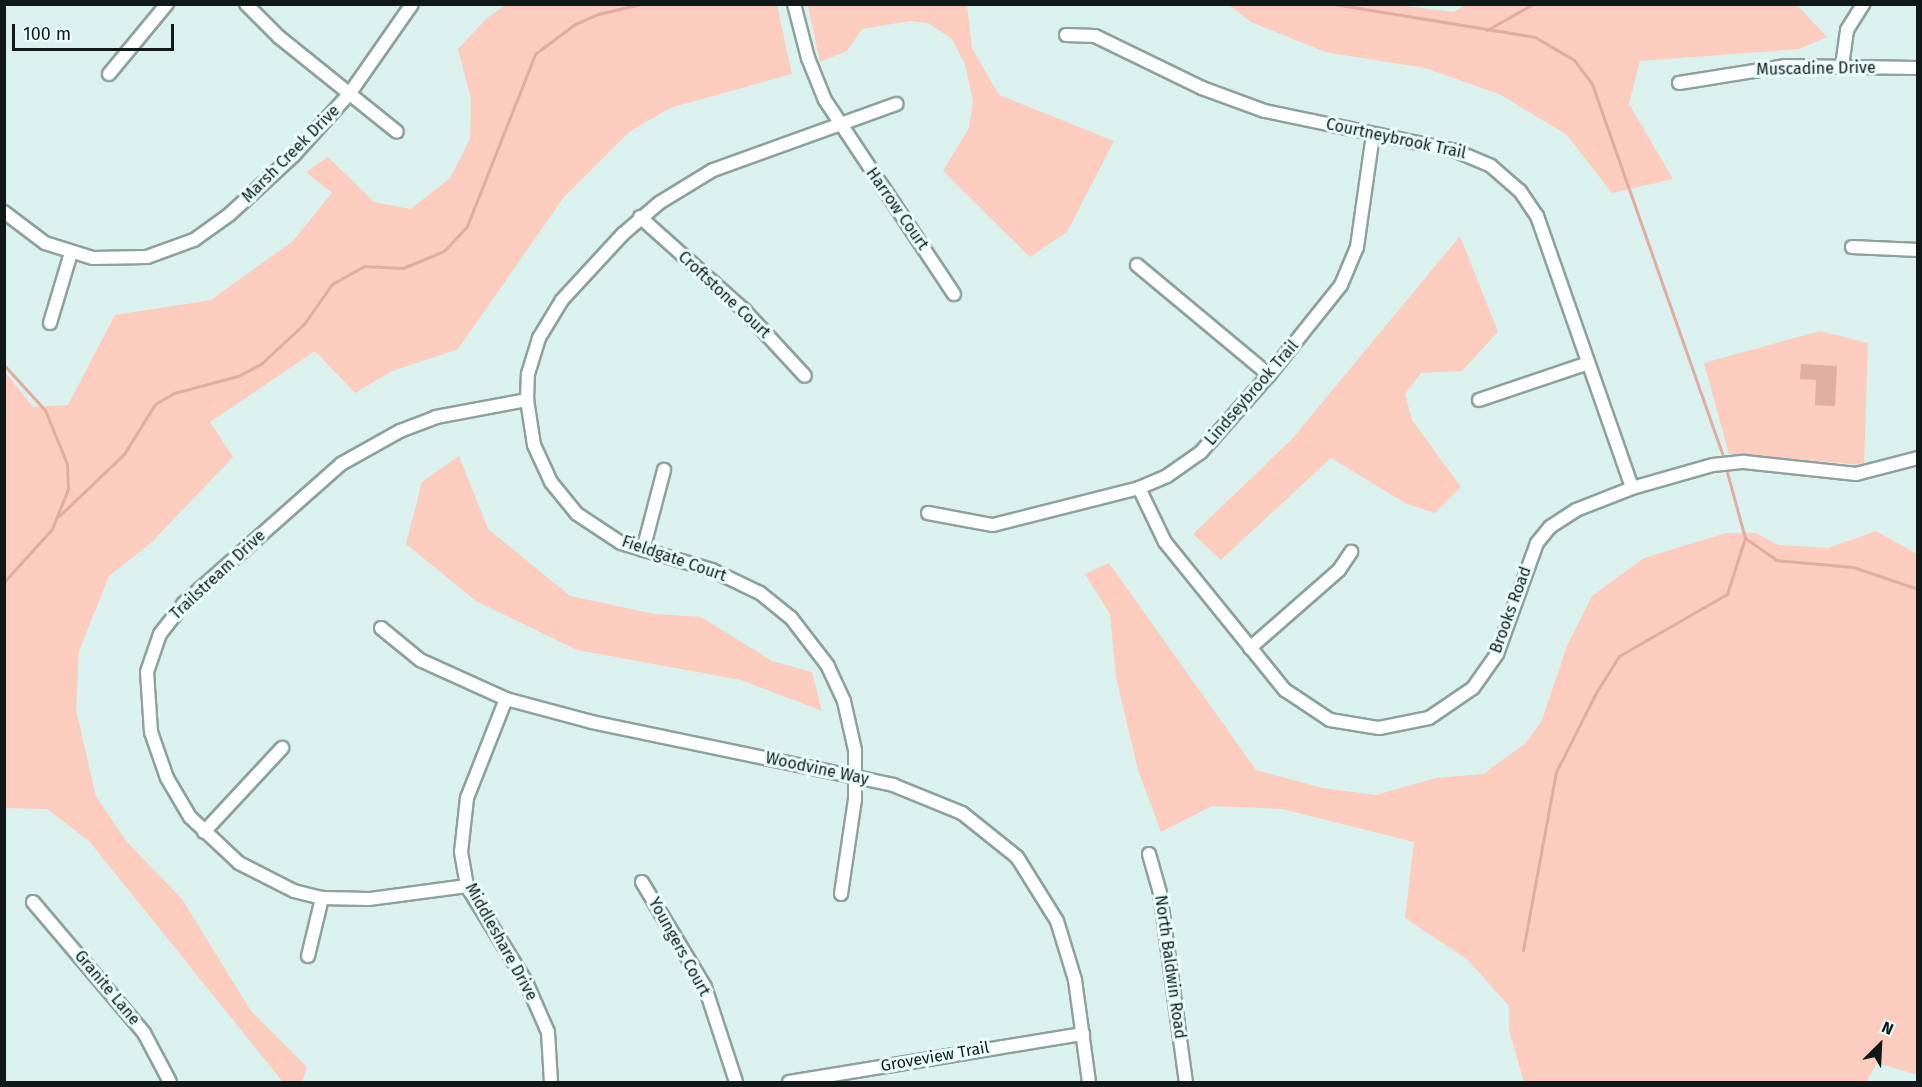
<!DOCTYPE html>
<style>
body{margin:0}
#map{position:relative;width:1922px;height:1087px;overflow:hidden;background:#dbf1ed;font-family:"Fira Sans",sans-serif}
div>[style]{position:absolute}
.green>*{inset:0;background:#fcccbf}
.water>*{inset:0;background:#e0ada0}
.stream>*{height:3px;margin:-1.5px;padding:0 1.5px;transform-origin:1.5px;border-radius:1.5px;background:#e0ada0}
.roads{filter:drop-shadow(2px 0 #8da19d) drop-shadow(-2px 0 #8da19d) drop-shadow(0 2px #8da19d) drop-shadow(0 -2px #8da19d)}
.street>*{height:12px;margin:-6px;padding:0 6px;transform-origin:6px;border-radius:6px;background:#fff}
span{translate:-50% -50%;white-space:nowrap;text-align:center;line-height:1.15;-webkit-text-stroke:6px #e9fefb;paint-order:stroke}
.street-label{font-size:16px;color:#111918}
.frame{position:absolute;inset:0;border:6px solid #111918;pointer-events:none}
.north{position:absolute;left:1850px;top:1015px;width:60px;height:60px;-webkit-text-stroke:4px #e9fefb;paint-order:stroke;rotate:24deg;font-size:16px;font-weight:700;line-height:24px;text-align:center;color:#111918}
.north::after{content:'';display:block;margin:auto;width:21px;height:27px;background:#111918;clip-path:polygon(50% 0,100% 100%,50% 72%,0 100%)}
.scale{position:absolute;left:12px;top:24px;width:162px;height:27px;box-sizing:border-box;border:3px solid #111918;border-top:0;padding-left:8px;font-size:18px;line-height:21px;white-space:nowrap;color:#111918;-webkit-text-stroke:4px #e9fefb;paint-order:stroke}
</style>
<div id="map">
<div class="green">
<div style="clip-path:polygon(507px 4px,777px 5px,792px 74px,670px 108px,629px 132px,564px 197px,458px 349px,392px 371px,355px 393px,315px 351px,210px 422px,233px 457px,151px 543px,109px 576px,79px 651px,76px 710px,96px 796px,126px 841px,182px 899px,251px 1011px,307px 1067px,302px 1082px,283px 1082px,89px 841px,47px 809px,5px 808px,5px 372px,33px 407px,68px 405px,115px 315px,211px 300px,293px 241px,332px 193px,306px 172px,328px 157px,374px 202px,411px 209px,450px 178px,470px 139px,471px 99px,458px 49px,487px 18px)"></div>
<div style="clip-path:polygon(1389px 4px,1454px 12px,1467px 4px,1797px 5px,1827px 37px,1799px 49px,1640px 61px,1629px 104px,1673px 179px,1612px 193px,1567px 135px,1499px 94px,1425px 68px,1325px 52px,1251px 22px,1229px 5px)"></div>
<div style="clip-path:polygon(808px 5px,967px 5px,972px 48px,999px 95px,1114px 141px,1067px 232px,1030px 257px,943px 171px,969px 128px,973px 101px,965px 64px,952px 39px,928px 23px,910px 21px,862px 29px,847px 51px,820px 62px)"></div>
<div style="clip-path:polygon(1460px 236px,1498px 332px,1462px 371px,1421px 373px,1405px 394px,1412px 420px,1461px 487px,1435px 513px,1407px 504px,1331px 458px,1221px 560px,1193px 534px,1292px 439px)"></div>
<div style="clip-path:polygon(1820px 331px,1868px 343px,1864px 465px,1729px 454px,1704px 363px)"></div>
<div style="clip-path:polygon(459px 456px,488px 529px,570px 596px,655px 614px,701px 617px,772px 661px,812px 672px,822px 711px,741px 680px,577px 650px,476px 601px,406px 544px,422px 482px)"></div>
<div style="clip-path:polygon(1876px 531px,1917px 554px,1918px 1075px,1877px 1063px,1866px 1082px,1524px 1082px,1509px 1030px,1509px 1006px,1468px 960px,1405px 918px,1414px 842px,1282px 809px,1212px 806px,1161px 832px,1138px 770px,1116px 677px,1110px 614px,1085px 574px,1109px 563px,1256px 770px,1322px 788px,1376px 795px,1436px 778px,1483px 774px,1526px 743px,1542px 720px,1567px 646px,1592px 596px,1644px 558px,1726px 533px,1756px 533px,1779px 545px,1828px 548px)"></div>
</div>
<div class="water">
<div style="clip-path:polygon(1801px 364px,1837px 366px,1835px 406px,1815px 405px,1816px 380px,1800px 379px)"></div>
</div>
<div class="stream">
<div style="left:1334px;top:4px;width:204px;rotate:9.3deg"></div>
<div style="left:1535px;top:37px;width:45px;rotate:30.5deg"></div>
<div style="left:1574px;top:60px;width:30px;rotate:53deg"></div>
<div style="left:1592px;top:84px;width:392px;rotate:70.6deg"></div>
<div style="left:1487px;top:30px;width:53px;rotate:-29.5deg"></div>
<div style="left:4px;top:365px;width:61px;rotate:47.7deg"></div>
<div style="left:45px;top:410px;width:58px;rotate:67.8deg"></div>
<div style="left:67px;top:464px;width:25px;rotate:88deg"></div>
<div style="left:68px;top:489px;width:43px;rotate:111.8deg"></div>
<div style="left:52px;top:529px;width:72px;rotate:132.2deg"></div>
<div style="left:59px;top:516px;width:90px;rotate:-43.6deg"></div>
<div style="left:124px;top:454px;width:59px;rotate:-58.2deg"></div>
<div style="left:155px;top:404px;width:22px;rotate:-30deg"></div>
<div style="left:174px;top:393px;width:66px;rotate:-14.9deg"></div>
<div style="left:238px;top:376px;width:27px;rotate:-28deg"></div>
<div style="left:262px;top:363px;width:57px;rotate:-42.9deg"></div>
<div style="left:304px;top:324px;width:49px;rotate:-55deg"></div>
<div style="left:332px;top:284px;width:37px;rotate:-29deg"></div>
<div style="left:364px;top:266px;width:39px;rotate:3deg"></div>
<div style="left:403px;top:268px;width:44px;rotate:-22.5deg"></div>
<div style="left:444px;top:251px;width:34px;rotate:-47deg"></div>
<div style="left:467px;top:226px;width:185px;rotate:-68.4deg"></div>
<div style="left:535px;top:54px;width:50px;rotate:-36.9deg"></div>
<div style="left:575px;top:24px;width:25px;rotate:-23deg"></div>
<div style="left:598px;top:14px;width:44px;rotate:-13.1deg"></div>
<div style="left:1745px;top:538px;width:38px;rotate:35deg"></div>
<div style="left:1776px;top:560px;width:77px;rotate:5.2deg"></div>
<div style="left:1853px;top:567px;width:69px;rotate:18.7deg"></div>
<div style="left:1523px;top:950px;width:181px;rotate:-79.5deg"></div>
<div style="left:1556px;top:772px;width:91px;rotate:-63.2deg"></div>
<div style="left:1597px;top:691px;width:41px;rotate:-57.8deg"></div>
<div style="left:1619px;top:656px;width:125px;rotate:-29.9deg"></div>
<div style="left:1727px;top:594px;width:59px;rotate:-72.2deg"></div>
<div style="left:1745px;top:538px;width:68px;rotate:-105.3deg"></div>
</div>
<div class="roads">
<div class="street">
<div style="left:246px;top:4px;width:47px;rotate:45deg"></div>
<div style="left:279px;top:37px;width:151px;rotate:38.8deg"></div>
<div style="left:794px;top:4px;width:56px;rotate:75.5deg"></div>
<div style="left:808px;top:58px;width:45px;rotate:68deg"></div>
<div style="left:825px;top:100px;width:233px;rotate:56.4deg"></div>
<div style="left:1066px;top:35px;width:29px;rotate:2deg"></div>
<div style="left:1095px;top:36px;width:119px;rotate:25.9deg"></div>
<div style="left:1202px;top:88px;width:67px;rotate:20.1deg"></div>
<div style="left:1265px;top:111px;width:195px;rotate:11.8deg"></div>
<div style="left:1456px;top:151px;width:38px;rotate:23deg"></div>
<div style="left:1491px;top:166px;width:38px;rotate:41deg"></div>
<div style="left:1520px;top:191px;width:30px;rotate:56deg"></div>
<div style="left:1537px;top:216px;width:288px;rotate:70.7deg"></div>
<div style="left:1842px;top:66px;width:36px;rotate:-82deg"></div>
<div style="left:1847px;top:30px;width:31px;rotate:-58deg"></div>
<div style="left:109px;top:74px;width:91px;rotate:-50.4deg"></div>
<div style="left:1679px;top:83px;width:107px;rotate:-9.1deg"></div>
<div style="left:1785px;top:66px;width:133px;rotate:0.9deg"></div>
<div style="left:4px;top:212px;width:51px;rotate:37.1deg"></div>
<div style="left:45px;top:243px;width:50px;rotate:17.4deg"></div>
<div style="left:93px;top:258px;width:54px;rotate:-1.1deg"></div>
<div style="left:147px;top:257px;width:50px;rotate:-19.9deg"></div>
<div style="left:194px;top:240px;width:44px;rotate:-35.8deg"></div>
<div style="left:230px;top:214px;width:87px;rotate:-42.7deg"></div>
<div style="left:294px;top:155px;width:84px;rotate:-47.9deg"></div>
<div style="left:350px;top:93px;width:108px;rotate:-55.1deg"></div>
<div style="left:640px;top:217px;width:141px;rotate:41.8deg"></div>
<div style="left:745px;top:311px;width:88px;rotate:47.3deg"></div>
<div style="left:1852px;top:247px;width:66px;rotate:2.6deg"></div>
<div style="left:1137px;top:265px;width:172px;rotate:39.8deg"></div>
<div style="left:50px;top:323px;width:73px;rotate:-73.3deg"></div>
<div style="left:1479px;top:400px;width:115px;rotate:-18.7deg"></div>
<div style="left:1139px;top:488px;width:60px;rotate:64.3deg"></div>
<div style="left:1165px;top:542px;width:191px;rotate:51deg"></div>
<div style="left:1285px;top:690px;width:54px;rotate:33.7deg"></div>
<div style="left:1330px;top:720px;width:50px;rotate:9.3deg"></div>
<div style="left:1379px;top:728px;width:51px;rotate:-11.3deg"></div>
<div style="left:1429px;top:718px;width:53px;rotate:-34.3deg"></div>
<div style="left:1473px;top:688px;width:42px;rotate:-54.8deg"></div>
<div style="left:1497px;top:654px;width:118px;rotate:-70.2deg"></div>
<div style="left:1537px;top:543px;width:21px;rotate:-51deg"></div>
<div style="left:1550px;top:527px;width:31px;rotate:-33deg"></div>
<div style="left:1576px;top:510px;width:60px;rotate:-21.4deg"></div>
<div style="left:1632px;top:488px;width:84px;rotate:-15.9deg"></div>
<div style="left:1713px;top:465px;width:31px;rotate:-6deg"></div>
<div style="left:1744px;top:462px;width:113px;rotate:6.1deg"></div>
<div style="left:1856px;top:474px;width:64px;rotate:-14.5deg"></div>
<div style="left:928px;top:513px;width:66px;rotate:10.5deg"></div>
<div style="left:993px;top:525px;width:151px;rotate:-14.2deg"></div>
<div style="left:1139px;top:488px;width:30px;rotate:-23deg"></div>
<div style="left:1167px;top:476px;width:42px;rotate:-35.2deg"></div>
<div style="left:1201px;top:452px;width:103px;rotate:-48.6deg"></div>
<div style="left:1269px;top:375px;width:115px;rotate:-51.3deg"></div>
<div style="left:1341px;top:285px;width:41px;rotate:-67.2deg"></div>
<div style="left:1357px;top:247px;width:114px;rotate:-81.9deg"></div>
<div style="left:643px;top:550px;width:83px;rotate:-75.3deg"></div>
<div style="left:381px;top:628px;width:50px;rotate:39.4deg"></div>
<div style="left:420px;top:660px;width:94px;rotate:24.4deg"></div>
<div style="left:506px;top:699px;width:89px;rotate:15deg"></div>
<div style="left:592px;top:722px;width:308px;rotate:11.8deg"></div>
<div style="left:893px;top:785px;width:74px;rotate:22.1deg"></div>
<div style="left:962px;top:813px;width:70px;rotate:38.7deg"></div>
<div style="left:1017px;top:857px;width:75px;rotate:58deg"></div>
<div style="left:1057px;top:921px;width:62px;rotate:73deg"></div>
<div style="left:1075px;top:980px;width:103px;rotate:82.2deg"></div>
<div style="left:1250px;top:648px;width:118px;rotate:-41.2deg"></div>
<div style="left:1339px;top:570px;width:22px;rotate:-56deg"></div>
<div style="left:506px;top:699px;width:106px;rotate:111.5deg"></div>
<div style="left:467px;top:798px;width:54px;rotate:96.3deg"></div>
<div style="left:461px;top:852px;width:35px;rotate:80deg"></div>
<div style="left:467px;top:886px;width:113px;rotate:58.4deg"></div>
<div style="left:526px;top:982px;width:55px;rotate:66.3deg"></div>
<div style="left:548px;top:1032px;width:50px;rotate:86.6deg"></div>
<div style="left:204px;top:832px;width:115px;rotate:-47.1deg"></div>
<div style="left:1149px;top:854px;width:41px;rotate:74.2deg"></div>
<div style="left:1160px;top:893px;width:191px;rotate:82.2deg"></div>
<div style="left:642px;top:882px;width:122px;rotate:59deg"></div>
<div style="left:705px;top:987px;width:100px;rotate:71.9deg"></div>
<div style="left:467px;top:886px;width:99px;rotate:172.4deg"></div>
<div style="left:369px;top:899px;width:47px;rotate:-178.8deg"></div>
<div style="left:322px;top:898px;width:29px;rotate:-166deg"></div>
<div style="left:294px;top:891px;width:62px;rotate:-153deg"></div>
<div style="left:239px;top:863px;width:67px;rotate:-136.8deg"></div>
<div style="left:190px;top:817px;width:45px;rotate:-120.5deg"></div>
<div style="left:167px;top:778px;width:49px;rotate:-109.2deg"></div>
<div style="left:151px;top:732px;width:60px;rotate:-93.8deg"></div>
<div style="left:147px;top:672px;width:40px;rotate:-71.1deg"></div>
<div style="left:160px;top:634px;width:39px;rotate:-52deg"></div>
<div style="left:184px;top:603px;width:210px;rotate:-41.5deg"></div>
<div style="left:341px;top:464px;width:68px;rotate:-29.2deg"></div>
<div style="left:400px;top:431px;width:39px;rotate:-21deg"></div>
<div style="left:436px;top:417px;width:93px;rotate:-10.6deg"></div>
<div style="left:841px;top:894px;width:96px;rotate:-81.6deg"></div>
<div style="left:855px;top:799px;width:49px;rotate:-90deg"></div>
<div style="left:855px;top:750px;width:50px;rotate:-102.7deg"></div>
<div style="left:844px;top:701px;width:38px;rotate:-115deg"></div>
<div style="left:828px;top:666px;width:61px;rotate:-127.6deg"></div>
<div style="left:791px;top:618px;width:40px;rotate:-141deg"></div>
<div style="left:760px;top:593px;width:53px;rotate:-154.4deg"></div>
<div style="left:712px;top:570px;width:95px;rotate:-163.5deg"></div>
<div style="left:621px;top:543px;width:53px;rotate:-146.6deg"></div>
<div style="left:577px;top:514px;width:41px;rotate:-129.1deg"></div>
<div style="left:551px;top:482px;width:41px;rotate:-114.7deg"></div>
<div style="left:534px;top:445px;width:46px;rotate:-98.8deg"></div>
<div style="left:527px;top:400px;width:26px;rotate:-88deg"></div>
<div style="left:528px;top:374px;width:38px;rotate:-73deg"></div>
<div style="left:539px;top:338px;width:44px;rotate:-58.8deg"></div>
<div style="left:562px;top:300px;width:90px;rotate:-47.3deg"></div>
<div style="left:623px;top:234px;width:48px;rotate:-40.7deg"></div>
<div style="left:659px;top:203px;width:63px;rotate:-31.4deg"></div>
<div style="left:713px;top:170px;width:195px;rotate:-19.8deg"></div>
<div style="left:33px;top:902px;width:172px;rotate:49.7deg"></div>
<div style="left:144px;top:1033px;width:55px;rotate:62deg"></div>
<div style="left:308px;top:956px;width:60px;rotate:-76.4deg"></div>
<div style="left:789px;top:1082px;width:298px;rotate:-9.3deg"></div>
</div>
</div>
<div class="street-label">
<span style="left:1816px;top:69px;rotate:-1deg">Muscadine Drive</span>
<span style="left:1396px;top:139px;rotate:12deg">Courtneybrook Trail</span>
<span style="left:291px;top:154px;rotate:-45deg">Marsh Creek Drive</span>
<span style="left:897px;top:209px;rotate:55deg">Harrow Court</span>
<span style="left:724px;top:295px;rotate:43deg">Croftstone Court</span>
<span style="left:1252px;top:393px;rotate:-49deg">Lindseybrook Trail</span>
<span style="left:674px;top:559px;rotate:19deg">Fieldgate Court</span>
<span style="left:218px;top:575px;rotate:-43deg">Trailstream Drive</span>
<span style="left:1511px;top:610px;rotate:-70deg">Brooks Road</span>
<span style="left:817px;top:769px;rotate:12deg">Woodvine Way</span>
<span style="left:501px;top:942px;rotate:61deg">Middleshare Drive</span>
<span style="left:679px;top:947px;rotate:61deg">Youngers Court</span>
<span style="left:1170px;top:967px;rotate:82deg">North Baldwin Road</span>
<span style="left:107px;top:988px;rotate:50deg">Granite Lane</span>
<span style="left:935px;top:1057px;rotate:-10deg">Groveview Trail</span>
</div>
<div class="frame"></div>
<div class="north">N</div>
<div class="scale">100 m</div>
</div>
